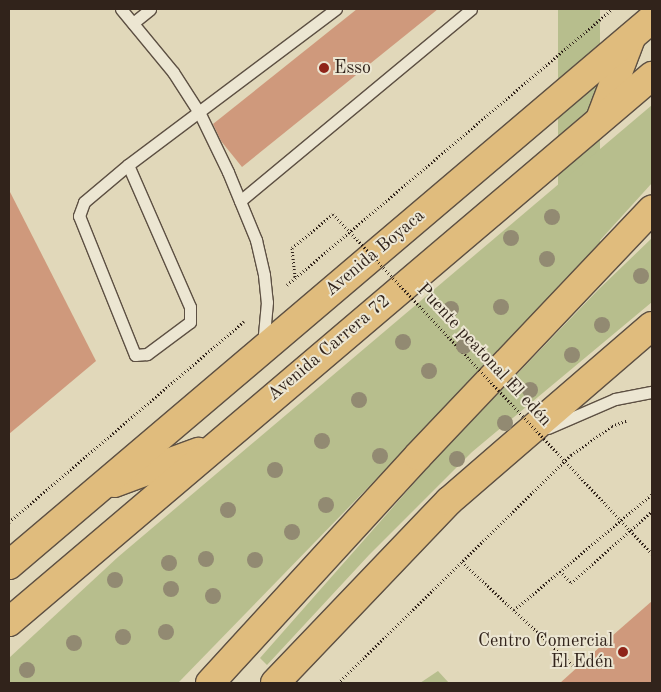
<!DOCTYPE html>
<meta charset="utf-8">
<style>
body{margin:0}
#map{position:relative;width:661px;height:692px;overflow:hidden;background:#e1d8ba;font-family:"Old Standard TT",serif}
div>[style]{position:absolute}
.green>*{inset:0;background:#b7be8d;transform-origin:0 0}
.building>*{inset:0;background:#cf997c}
.path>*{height:3px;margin-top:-1.5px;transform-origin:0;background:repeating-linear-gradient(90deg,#31231b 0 1px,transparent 0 3.5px)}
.roads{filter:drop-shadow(1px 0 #5d5043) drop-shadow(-1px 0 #5d5043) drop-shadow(0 1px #5d5043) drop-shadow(0 -1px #5d5043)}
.lane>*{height:11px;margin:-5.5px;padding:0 5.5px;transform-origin:5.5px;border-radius:5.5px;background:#ece6d2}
.highway>*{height:28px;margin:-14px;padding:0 14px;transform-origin:14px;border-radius:14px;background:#e0bc7d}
.path-bridge>*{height:3px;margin-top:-1.5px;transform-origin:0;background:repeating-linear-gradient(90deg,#31231b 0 1px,transparent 0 3.5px)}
.trees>*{width:16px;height:16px;margin:-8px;border-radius:50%;background:#928a72}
.dots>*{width:14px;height:14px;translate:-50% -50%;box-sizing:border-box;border:2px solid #ece6d2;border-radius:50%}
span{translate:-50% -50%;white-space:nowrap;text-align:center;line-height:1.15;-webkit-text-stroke:4px #ece6d2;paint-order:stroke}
.poi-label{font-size:18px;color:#31231b}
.left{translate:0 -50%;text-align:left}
.right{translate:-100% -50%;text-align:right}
.street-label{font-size:18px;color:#31231b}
.frame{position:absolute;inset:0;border:10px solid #31231b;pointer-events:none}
</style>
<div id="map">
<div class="green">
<div style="left:558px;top:9px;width:42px;height:266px"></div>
<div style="clip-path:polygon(652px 105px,652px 183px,487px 365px,178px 683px,9px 683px,9px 658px,118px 557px)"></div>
<div style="clip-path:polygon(652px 238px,652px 302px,472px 452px,369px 555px,267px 665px,260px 658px,438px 456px,599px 289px)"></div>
<div style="clip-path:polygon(438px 671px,449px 683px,420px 683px)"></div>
</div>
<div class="building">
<div style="clip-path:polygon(357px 9px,438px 9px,242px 167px,221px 141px,213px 124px)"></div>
<div style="clip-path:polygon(9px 190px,96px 361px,9px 434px)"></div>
<div style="clip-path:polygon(652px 601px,652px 683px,560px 683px,612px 636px)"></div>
</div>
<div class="path">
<div style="left:292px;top:248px;width:31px;rotate:84deg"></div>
<div style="left:287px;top:285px;width:426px;rotate:-40.3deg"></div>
<div style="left:9px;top:522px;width:309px;rotate:-40.5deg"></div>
<div style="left:462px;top:562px;width:156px;rotate:42.9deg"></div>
<div style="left:560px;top:571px;width:16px;rotate:47deg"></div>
<div style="left:571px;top:583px;width:108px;rotate:-41.6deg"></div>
<div style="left:514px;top:610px;width:180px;rotate:-40deg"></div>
<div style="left:338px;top:683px;width:326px;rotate:-44.4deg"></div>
<div style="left:571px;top:455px;width:50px;rotate:-35.3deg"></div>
<div style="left:612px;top:426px;width:17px;rotate:-21deg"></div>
</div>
<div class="roads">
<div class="lane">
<div style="left:121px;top:9px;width:82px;rotate:50.5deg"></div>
<div style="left:173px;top:72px;width:50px;rotate:57.3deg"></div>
<div style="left:200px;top:114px;width:64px;rotate:64.2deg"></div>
<div style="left:228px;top:172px;width:74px;rotate:67.6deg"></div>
<div style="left:256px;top:240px;width:36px;rotate:77deg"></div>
<div style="left:264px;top:275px;width:27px;rotate:84deg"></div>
<div style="left:267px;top:302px;width:43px;rotate:95.3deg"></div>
<div style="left:133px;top:23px;width:22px;rotate:-39deg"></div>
<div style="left:128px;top:165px;width:155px;rotate:66.4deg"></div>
<div style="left:190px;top:307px;width:15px;rotate:90deg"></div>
<div style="left:190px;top:322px;width:54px;rotate:143.3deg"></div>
<div style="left:147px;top:354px;width:12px;rotate:175deg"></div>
<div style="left:135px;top:355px;width:150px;rotate:-111.9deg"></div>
<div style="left:79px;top:216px;width:15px;rotate:-70deg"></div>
<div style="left:84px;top:202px;width:57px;rotate:-40.1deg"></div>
<div style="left:128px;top:165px;width:260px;rotate:-36.9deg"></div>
<div style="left:240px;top:201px;width:300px;rotate:-39.7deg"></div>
<div style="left:548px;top:428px;width:73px;rotate:-23.4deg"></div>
<div style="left:615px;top:399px;width:38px;rotate:-11deg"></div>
</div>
<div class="highway">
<div style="left:601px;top:117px;width:85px;rotate:-69.2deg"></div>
<div style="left:114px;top:483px;width:90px;rotate:-20.3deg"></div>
<div style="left:9px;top:565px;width:844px;rotate:-40.34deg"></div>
<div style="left:9px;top:622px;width:844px;rotate:-40.34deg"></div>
<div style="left:210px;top:683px;width:308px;rotate:-47.5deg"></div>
<div style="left:418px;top:456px;width:340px;rotate:-46.5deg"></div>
<div style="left:275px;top:683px;width:252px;rotate:-46.3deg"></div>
<div style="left:449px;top:501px;width:268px;rotate:-40.8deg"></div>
</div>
</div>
<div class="path-bridge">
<div style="left:292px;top:248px;width:53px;rotate:-39.7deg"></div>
<div style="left:333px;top:214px;width:466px;rotate:46.8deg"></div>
</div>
<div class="trees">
<div style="left:552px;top:217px"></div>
<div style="left:511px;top:238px"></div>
<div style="left:547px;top:259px"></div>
<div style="left:641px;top:276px"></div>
<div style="left:501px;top:307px"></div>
<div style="left:451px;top:309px"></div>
<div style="left:602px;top:325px"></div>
<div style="left:403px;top:342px"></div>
<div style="left:464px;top:346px"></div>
<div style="left:572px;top:355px"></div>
<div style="left:429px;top:371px"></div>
<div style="left:530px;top:390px"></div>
<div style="left:359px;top:400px"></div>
<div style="left:505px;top:423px"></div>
<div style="left:322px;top:441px"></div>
<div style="left:380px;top:456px"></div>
<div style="left:457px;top:459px"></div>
<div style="left:275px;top:470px"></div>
<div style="left:326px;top:505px"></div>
<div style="left:228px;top:510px"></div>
<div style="left:292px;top:532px"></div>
<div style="left:206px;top:559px"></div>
<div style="left:255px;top:560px"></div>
<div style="left:169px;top:563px"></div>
<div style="left:115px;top:580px"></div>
<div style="left:171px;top:589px"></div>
<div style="left:213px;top:596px"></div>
<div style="left:166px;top:632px"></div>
<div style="left:123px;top:637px"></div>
<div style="left:74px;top:643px"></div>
<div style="left:27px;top:670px"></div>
</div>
<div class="dots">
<div style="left:324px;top:68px;background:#8f2418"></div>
<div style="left:623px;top:652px;background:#8f2418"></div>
</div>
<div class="poi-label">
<span class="left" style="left:334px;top:68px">Esso</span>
<span class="right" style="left:613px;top:652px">Centro Comercial<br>El Edén</span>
</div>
<div class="street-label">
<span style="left:375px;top:253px;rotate:-40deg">Avenida Boyaca</span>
<span style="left:329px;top:348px;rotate:-40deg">Avenida Carrera 72</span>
<span style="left:484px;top:355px;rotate:47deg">Puente peatonal El edén</span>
</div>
<div class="frame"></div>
</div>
